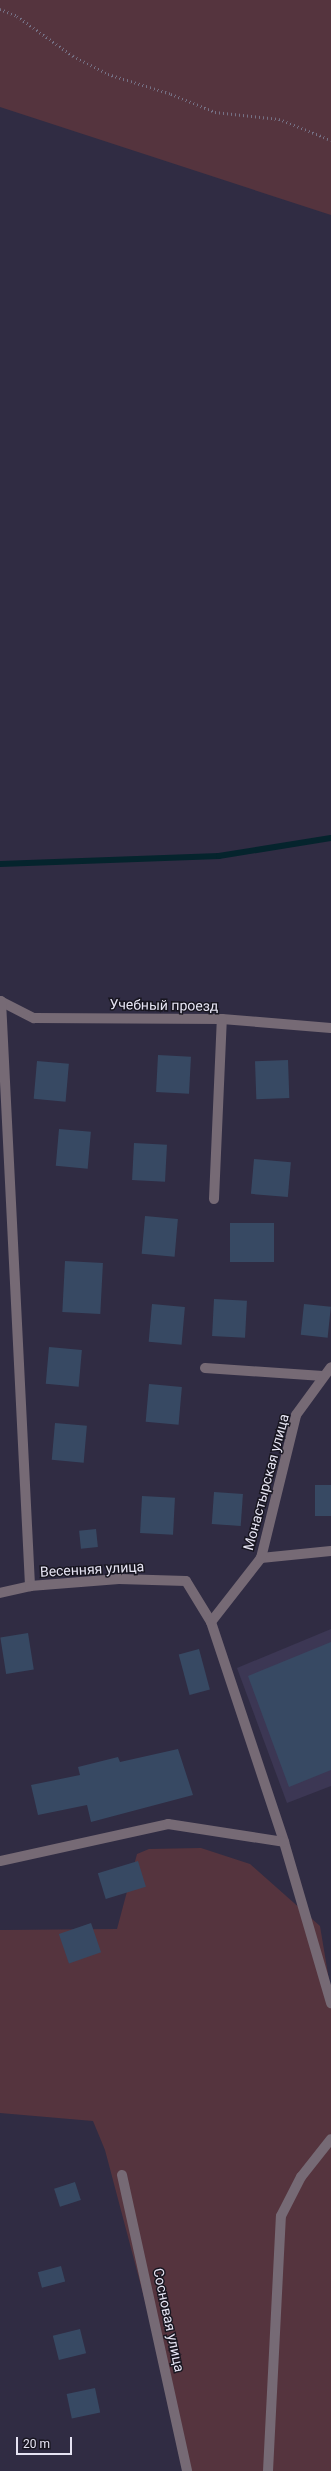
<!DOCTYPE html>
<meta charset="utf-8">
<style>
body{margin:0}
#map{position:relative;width:331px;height:2471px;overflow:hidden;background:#302c43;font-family:Roboto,sans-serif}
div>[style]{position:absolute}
.built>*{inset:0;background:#3c3754}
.green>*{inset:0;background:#55343e}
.stream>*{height:5.5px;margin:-2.75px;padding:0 2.75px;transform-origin:2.75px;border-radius:2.75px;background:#05242d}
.building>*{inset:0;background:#374963;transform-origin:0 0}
.path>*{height:2.5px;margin-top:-1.25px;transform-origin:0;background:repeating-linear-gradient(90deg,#757185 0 1px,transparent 0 4px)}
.minor>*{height:10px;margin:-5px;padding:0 5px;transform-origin:5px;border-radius:5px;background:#766a75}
span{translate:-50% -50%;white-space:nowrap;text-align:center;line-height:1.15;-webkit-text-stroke:3px #181620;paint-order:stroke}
.street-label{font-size:14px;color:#e6e4f3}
.scale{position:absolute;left:16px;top:2437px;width:56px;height:18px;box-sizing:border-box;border:2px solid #e6e4f3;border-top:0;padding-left:5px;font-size:12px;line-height:14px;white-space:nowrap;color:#e6e4f3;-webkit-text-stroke:3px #181620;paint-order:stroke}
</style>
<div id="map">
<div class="built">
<div style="clip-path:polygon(331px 1629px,331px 1786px,287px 1803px,237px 1668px)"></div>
</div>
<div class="green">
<div style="clip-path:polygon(0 0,331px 0,331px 215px,0 107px)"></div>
<div style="clip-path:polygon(201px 1848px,250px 1864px,320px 1926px,331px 1992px,331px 2471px,190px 2471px,105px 2150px,93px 2121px,0 2113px,0 1930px,117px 1929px,137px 1854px,149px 1849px)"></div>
</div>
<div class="stream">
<div style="left:0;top:864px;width:219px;rotate:-2.1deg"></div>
<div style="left:219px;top:856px;width:113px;rotate:-9.1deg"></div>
</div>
<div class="building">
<div style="left:158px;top:1055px;width:33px;height:37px;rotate:3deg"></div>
<div style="left:288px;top:1060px;width:38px;height:33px;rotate:88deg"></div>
<div style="left:37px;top:1061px;width:32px;height:38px;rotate:5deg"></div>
<div style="left:59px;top:1129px;width:32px;height:37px;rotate:5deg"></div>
<div style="left:134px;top:1143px;width:33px;height:37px;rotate:3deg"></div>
<div style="left:254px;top:1159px;width:37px;height:35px;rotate:5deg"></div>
<div style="left:145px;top:1216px;width:33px;height:38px;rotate:5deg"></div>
<div style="left:230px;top:1223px;width:44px;height:39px"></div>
<div style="left:65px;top:1261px;width:38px;height:51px;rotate:3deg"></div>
<div style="left:214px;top:1299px;width:33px;height:37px;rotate:3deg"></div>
<div style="left:152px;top:1304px;width:33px;height:38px;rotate:5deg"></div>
<div style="left:304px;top:1304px;width:27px;height:31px;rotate:6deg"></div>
<div style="left:49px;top:1347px;width:33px;height:37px;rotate:5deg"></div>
<div style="left:149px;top:1384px;width:33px;height:38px;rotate:5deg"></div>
<div style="left:55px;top:1423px;width:32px;height:37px;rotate:5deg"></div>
<div style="left:315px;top:1485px;width:16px;height:31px"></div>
<div style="left:214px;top:1492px;width:29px;height:32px;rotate:4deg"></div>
<div style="left:142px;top:1496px;width:33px;height:37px;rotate:3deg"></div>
<div style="left:96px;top:1529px;width:18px;height:17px;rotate:84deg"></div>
<div style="left:28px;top:1633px;width:37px;height:28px;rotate:81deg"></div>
<div style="clip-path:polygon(331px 1642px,331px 1770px,289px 1787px,248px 1676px)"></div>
<div style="left:199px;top:1649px;width:42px;height:21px;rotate:75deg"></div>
<div style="clip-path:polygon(178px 1749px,193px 1795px,91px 1822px,87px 1805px,38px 1815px,31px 1785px,80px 1775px,78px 1767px,118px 1757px,120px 1762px)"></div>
<div style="left:138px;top:1861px;width:27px;height:42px;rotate:73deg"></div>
<div style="left:91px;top:1923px;width:31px;height:34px;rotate:71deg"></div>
<div style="left:75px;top:2182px;width:19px;height:22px;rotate:72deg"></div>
<div style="left:61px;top:2266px;width:16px;height:24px;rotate:75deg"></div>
<div style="left:80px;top:2329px;width:25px;height:28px;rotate:76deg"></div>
<div style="left:95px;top:2388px;width:25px;height:29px;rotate:78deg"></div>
</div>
<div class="path">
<div style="left:0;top:9px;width:18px;rotate:22deg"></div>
<div style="left:17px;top:16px;width:69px;rotate:35.5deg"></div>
<div style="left:73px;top:56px;width:39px;rotate:27deg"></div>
<div style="left:108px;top:74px;width:66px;rotate:17.6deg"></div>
<div style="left:171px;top:94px;width:48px;rotate:22.2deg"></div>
<div style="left:215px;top:112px;width:64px;rotate:6.2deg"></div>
<div style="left:279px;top:119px;width:56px;rotate:22deg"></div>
</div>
<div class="minor">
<div style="left:0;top:1001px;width:38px;rotate:27deg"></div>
<div style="left:34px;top:1018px;width:188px;rotate:0.3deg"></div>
<div style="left:222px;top:1019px;width:109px;rotate:4.7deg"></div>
<div style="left:1px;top:1001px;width:586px;rotate:87.16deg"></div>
<div style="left:214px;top:1199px;width:180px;rotate:-87.5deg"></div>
<div style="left:205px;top:1368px;width:118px;rotate:3.9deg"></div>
<div style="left:261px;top:1558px;width:70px;rotate:-5.7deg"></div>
<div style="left:0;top:1593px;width:31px;rotate:-13deg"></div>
<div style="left:30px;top:1586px;width:89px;rotate:-4.5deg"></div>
<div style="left:119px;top:1579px;width:67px;rotate:1.7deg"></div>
<div style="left:186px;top:1581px;width:48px;rotate:58.6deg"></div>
<div style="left:211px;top:1622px;width:232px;rotate:71.6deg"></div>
<div style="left:284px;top:1842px;width:168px;rotate:73.7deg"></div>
<div style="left:211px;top:1622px;width:81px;rotate:-52deg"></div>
<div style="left:261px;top:1558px;width:147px;rotate:-76.2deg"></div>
<div style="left:296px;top:1415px;width:59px;rotate:-53.9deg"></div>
<div style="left:0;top:1861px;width:172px;rotate:-12.4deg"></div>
<div style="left:168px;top:1824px;width:117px;rotate:8.8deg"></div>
<div style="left:122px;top:2175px;width:303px;rotate:77.6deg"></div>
<div style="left:268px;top:2471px;width:255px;rotate:-87.1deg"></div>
<div style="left:281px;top:2216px;width:44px;rotate:-62.9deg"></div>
<div style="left:301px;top:2177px;width:48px;rotate:-51.7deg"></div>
</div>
<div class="street-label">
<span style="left:164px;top:1005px;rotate:1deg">Учебный проезд</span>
<span style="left:266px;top:1482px;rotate:-75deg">Монастырская улица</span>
<span style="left:92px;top:1569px;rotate:-3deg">Весенняя улица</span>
<span style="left:169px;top:2320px;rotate:78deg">Сосновая улица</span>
</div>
<div class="scale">20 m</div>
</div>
